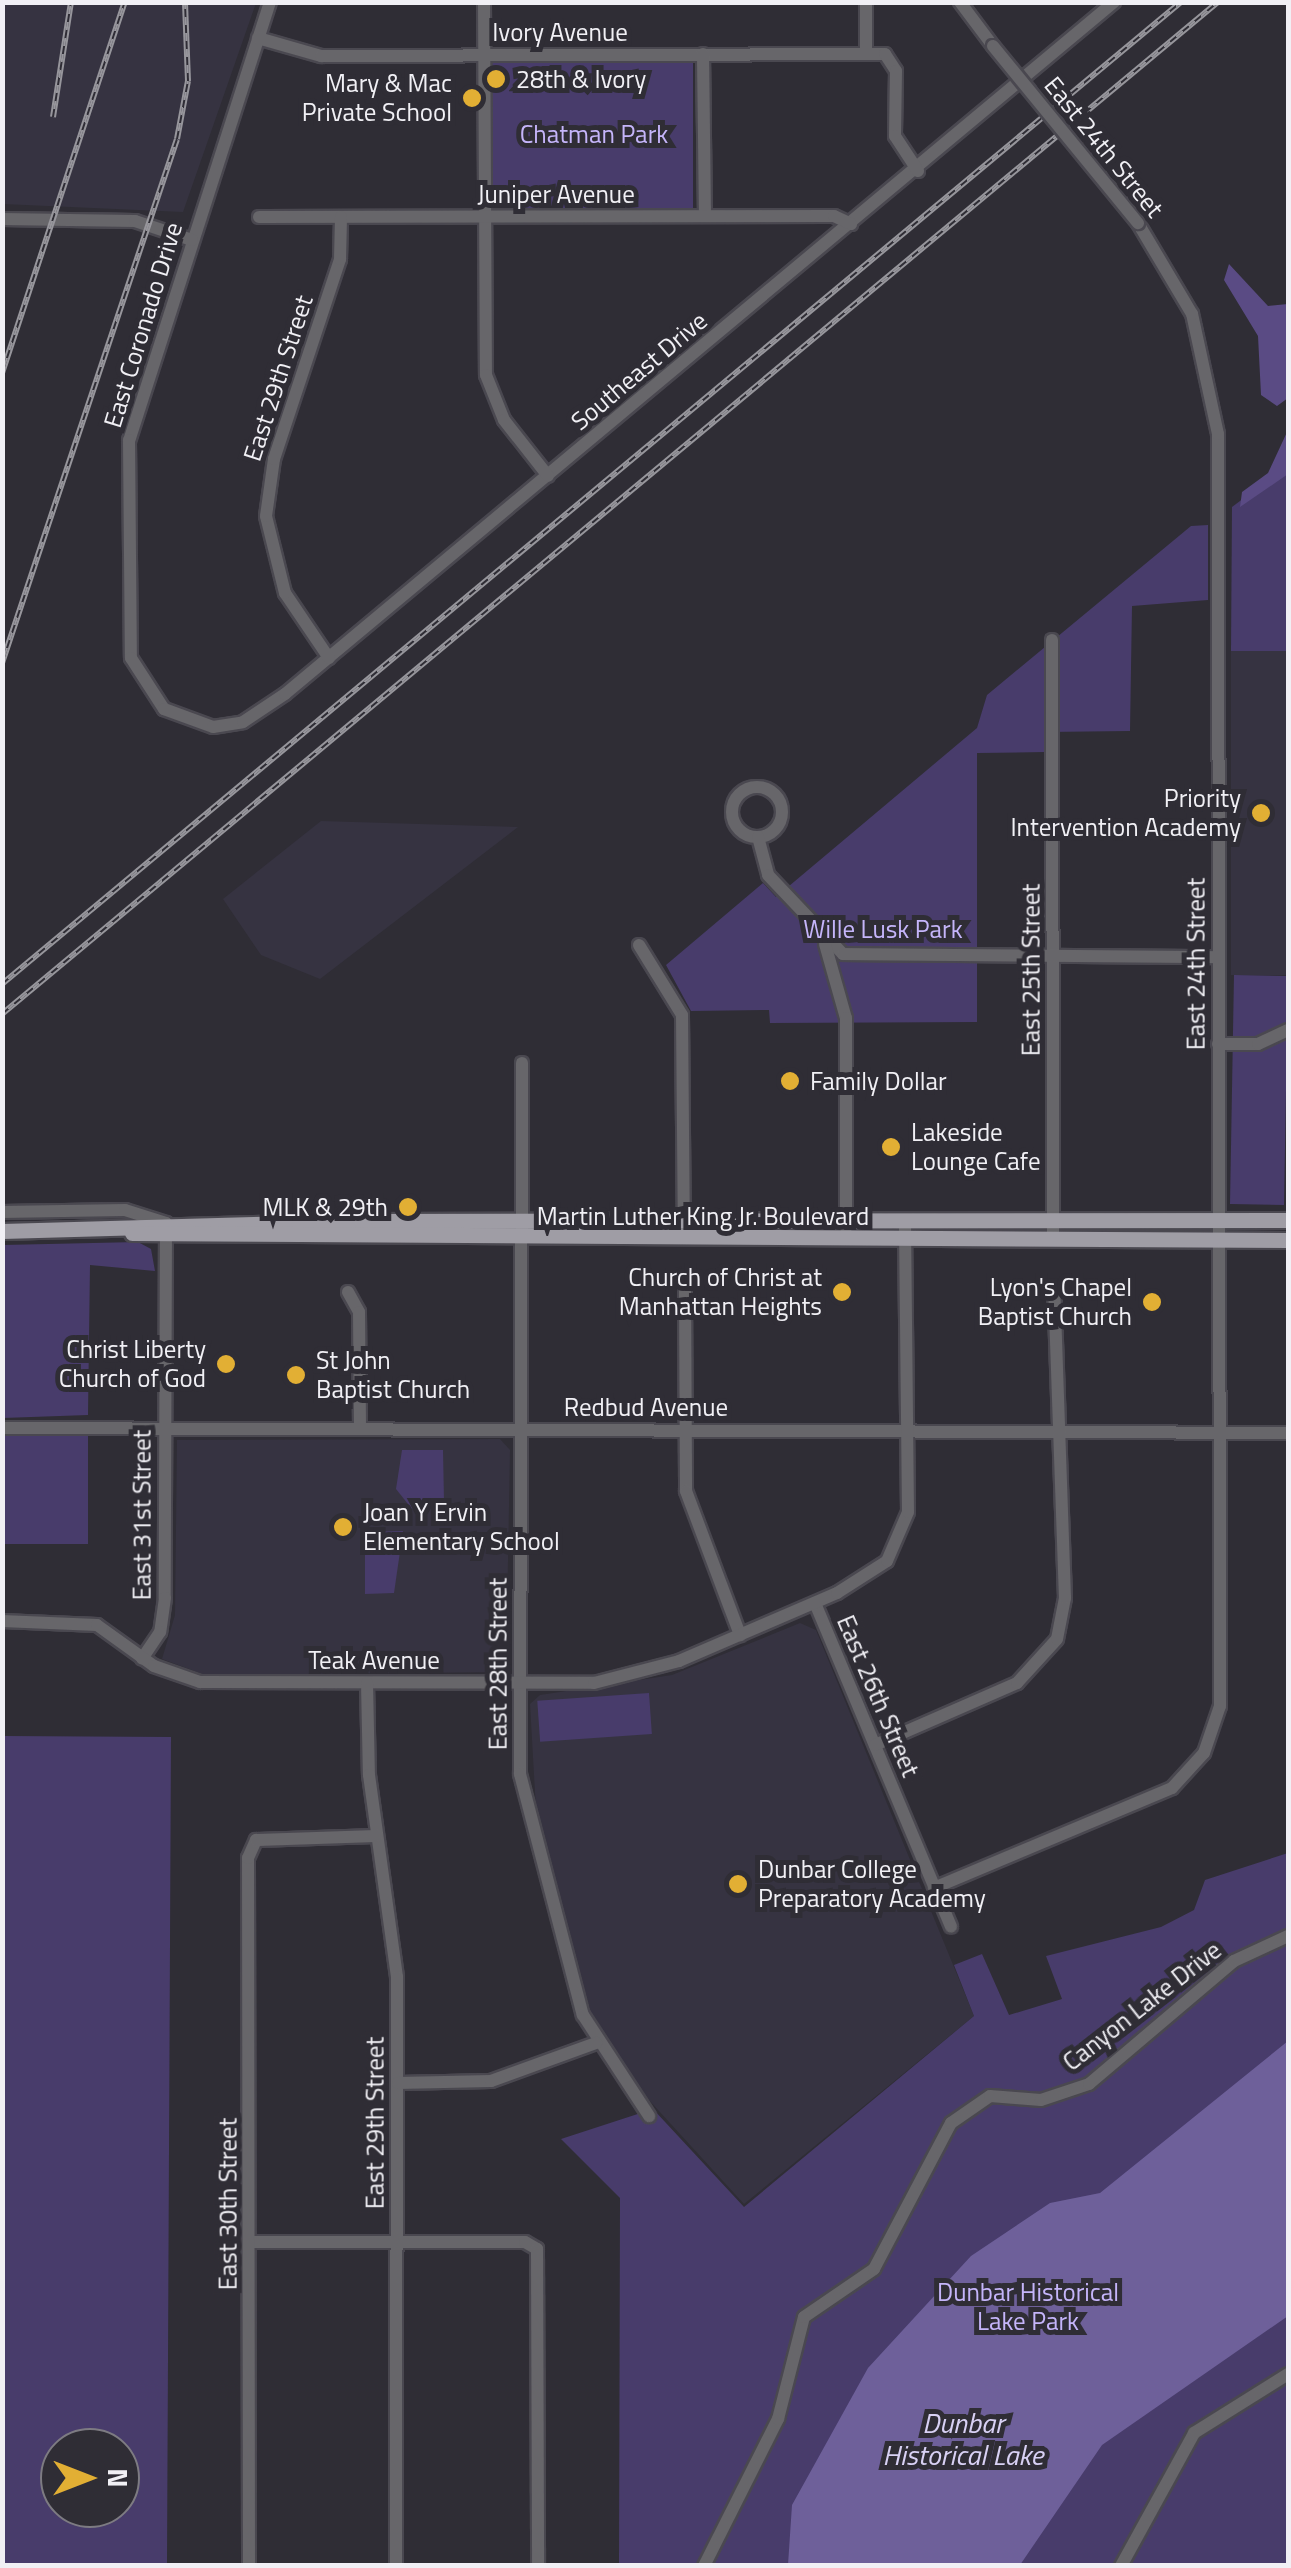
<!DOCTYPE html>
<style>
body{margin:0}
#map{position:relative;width:1291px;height:2568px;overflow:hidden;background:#2f2d35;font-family:"Titillium Web",sans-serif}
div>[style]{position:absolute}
.built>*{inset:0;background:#363341;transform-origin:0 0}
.green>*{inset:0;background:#483c6b;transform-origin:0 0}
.forest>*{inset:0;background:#5a4b84}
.water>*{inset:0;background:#6e609a}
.roads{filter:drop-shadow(2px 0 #4a4850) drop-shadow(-2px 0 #4a4850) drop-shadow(0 2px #4a4850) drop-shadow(0 -2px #4a4850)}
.minor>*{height:12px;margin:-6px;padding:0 6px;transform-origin:6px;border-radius:6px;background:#67666a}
.minor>.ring{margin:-6px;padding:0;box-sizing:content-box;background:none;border:12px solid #67666a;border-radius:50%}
.major>*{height:15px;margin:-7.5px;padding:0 7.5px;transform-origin:7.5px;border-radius:7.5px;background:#9f9da5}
.rail>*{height:6px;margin-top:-3px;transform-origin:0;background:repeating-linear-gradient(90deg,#2f2d35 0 8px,#97969c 0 16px);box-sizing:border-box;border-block:2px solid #97969c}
.bridges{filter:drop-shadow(2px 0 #4a4850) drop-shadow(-2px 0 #4a4850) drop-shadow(0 2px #4a4850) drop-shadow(0 -2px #4a4850)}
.minor-bridge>*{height:12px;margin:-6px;padding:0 6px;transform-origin:6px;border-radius:6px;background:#67666a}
.dots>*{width:28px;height:28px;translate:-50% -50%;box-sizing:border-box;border:5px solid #2f2d35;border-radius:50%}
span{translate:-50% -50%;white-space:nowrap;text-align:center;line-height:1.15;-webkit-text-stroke:10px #2f2d35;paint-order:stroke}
.street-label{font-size:25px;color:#f1f0f5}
.poi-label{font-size:25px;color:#f1f0f5}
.left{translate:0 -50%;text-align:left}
.right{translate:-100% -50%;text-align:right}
.park-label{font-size:25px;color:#c5b5fa}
.water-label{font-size:28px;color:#d8d1f4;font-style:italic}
.frame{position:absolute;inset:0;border:5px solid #f1f0f5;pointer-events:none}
.north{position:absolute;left:40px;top:2428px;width:100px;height:100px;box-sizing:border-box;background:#2f2d35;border:2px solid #7d7b82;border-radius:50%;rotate:90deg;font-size:28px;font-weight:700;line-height:40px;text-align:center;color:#f1f0f5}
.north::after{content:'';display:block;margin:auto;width:35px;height:45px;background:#e2af34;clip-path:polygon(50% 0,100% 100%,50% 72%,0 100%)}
</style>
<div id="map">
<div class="built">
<div style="clip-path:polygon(3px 2px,256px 3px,183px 212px,3px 204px)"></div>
<div style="left:1231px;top:651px;width:57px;height:324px"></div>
<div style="clip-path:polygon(321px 821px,518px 827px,320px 979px,261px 955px,223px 899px)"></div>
<div style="clip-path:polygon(500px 1439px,510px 1450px,506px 1672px,205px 1675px,162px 1659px,175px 1615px,177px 1440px)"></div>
<div style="clip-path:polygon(800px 1623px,816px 1630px,974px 2016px,744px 2204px,637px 2087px,590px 2010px,536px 1810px,530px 1704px,540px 1695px,672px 1675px)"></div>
</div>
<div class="green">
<div style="left:491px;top:63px;width:202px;height:145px"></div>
<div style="clip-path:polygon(1288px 465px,1288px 651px,1231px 651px,1232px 507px)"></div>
<div style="clip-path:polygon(1208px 525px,1208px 600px,1132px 606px,1130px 731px,1045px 732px,1045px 752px,977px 753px,977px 1022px,770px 1023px,769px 1010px,691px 1011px,666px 965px,763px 883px,776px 897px,977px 728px,987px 695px,1191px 526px)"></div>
<div style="left:1234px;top:975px;width:54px;height:229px;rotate:1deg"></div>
<div style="clip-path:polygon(138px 1242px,151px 1249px,155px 1271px,90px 1265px,88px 1415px,3px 1418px,3px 1245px)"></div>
<div style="left:3px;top:1436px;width:85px;height:108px"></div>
<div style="clip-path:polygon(402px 1450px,443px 1450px,444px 1501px,412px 1509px,396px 1489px)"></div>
<div style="clip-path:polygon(403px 1531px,394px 1593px,365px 1594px,365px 1532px)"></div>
<div style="left:649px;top:1693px;width:41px;height:112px;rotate:86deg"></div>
<div style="clip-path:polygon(evenodd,3px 1736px,171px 1737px,167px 2565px,3px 2565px,3px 1736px,60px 2448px,120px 2448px,120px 2508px,60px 2508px,60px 2448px)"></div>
<div style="clip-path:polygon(1288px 1853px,1288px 2565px,619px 2565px,620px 2198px,561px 2139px,653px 2109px,744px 2207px,974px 2016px,954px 1965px,982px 1954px,1009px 2015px,1062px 1999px,1046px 1956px,1161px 1927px,1194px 1910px,1205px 1880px)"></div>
</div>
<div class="forest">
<div style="clip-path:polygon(1229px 264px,1268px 306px,1288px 304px,1288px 398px,1277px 406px,1261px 395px,1258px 336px,1224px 280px)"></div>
<div style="clip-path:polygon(1288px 430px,1288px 474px,1240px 507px,1242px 492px,1268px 473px)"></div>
</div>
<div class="water">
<div style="clip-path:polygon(1288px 2041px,1288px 2316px,1102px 2445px,1020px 2565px,788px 2565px,792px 2505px,868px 2368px,971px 2256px,1050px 2203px,1100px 2193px)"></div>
</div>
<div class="roads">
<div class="minor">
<div style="left:270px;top:2px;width:460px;rotate:107.8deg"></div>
<div style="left:129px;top:440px;width:218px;rotate:89.5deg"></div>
<div style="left:131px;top:658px;width:61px;rotate:57.1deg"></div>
<div style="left:164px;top:709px;width:52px;rotate:20.2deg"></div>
<div style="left:213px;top:727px;width:30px;rotate:-9deg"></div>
<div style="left:243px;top:722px;width:50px;rotate:-33.7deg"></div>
<div style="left:285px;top:694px;width:1080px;rotate:-39.85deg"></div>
<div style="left:484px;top:2px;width:373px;rotate:89.7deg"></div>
<div style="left:486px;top:375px;width:48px;rotate:68.2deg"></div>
<div style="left:504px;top:420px;width:71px;rotate:51.8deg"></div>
<div style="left:866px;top:2px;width:52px;rotate:90deg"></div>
<div style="left:960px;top:2px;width:55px;rotate:53.1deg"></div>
<div style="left:258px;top:38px;width:66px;rotate:15.9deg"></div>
<div style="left:321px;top:56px;width:564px;rotate:-0.2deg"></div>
<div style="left:885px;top:54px;width:20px;rotate:57deg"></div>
<div style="left:896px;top:71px;width:65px;rotate:90.9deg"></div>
<div style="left:895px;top:136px;width:42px;rotate:56.7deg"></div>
<div style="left:703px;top:54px;width:162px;rotate:89.3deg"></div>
<div style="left:259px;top:217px;width:575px;rotate:-0.1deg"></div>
<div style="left:834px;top:216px;width:19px;rotate:25deg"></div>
<div style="left:2px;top:219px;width:133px;rotate:0.9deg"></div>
<div style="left:135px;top:221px;width:60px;rotate:18.4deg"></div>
<div style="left:1052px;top:640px;width:600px;rotate:89.9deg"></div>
<div style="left:329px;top:658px;width:78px;rotate:-124.1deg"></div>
<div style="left:285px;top:593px;width:79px;rotate:-103.9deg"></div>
<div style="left:266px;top:516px;width:58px;rotate:-82deg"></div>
<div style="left:274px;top:459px;width:211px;rotate:-71.7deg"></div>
<div style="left:340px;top:259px;width:42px;rotate:-88.6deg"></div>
<div class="ring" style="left:732px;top:787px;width:38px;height:38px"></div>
<div style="left:758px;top:837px;width:39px;rotate:75deg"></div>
<div style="left:768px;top:875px;width:109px;rotate:46.5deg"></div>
<div style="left:843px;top:954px;width:375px;rotate:0.5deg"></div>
<div style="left:825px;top:944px;width:77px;rotate:74.2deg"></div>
<div style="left:846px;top:1018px;width:210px;rotate:90deg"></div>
<div style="left:639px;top:945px;width:82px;rotate:58.4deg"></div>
<div style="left:682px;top:1015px;width:215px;rotate:89.5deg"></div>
<div style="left:1218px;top:1044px;width:40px"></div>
<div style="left:1258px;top:1044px;width:33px;rotate:-25deg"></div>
<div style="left:522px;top:1063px;width:711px;rotate:90.16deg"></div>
<div style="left:520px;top:1774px;width:249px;rotate:75.4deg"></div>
<div style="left:583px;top:2015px;width:121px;rotate:56.8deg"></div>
<div style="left:2px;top:1212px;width:123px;rotate:-0.9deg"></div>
<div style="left:125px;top:1210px;width:43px;rotate:17.6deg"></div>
<div style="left:166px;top:1223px;width:375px;rotate:90.2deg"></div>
<div style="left:165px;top:1598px;width:34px;rotate:98deg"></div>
<div style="left:160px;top:1632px;width:32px;rotate:124deg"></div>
<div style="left:685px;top:1291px;width:200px;rotate:89.7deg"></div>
<div style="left:686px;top:1491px;width:154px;rotate:69.4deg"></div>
<div style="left:348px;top:1292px;width:23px;rotate:61deg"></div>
<div style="left:359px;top:1312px;width:116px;rotate:89.5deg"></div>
<div style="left:2px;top:1428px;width:1286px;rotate:0.22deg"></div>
<div style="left:815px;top:1603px;width:351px;rotate:67.2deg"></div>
<div style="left:2px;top:1621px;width:95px;rotate:2.4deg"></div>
<div style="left:97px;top:1625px;width:70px;rotate:35.7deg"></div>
<div style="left:154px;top:1666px;width:49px;rotate:19.2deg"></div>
<div style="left:200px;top:1682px;width:394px;rotate:0.1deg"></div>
<div style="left:594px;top:1683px;width:88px;rotate:-14.5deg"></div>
<div style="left:679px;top:1661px;width:172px;rotate:-23.3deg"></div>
<div style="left:837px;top:1593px;width:59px;rotate:-32.6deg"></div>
<div style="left:887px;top:1561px;width:53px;rotate:-66.8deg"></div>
<div style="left:908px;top:1512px;width:292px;rotate:-90.6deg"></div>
<div style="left:367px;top:1683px;width:92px;rotate:88.8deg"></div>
<div style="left:369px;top:1775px;width:204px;rotate:82.1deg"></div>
<div style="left:397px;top:1977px;width:589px;rotate:90.1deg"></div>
<div style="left:875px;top:1745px;width:155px;rotate:-23.6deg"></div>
<div style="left:1017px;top:1683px;width:59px;rotate:-47.7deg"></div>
<div style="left:1057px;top:1639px;width:42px;rotate:-79deg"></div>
<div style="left:1065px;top:1598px;width:308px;rotate:-92deg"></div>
<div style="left:934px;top:1888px;width:258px;rotate:-22.8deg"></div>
<div style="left:1172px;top:1788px;width:47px;rotate:-47.6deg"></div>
<div style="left:1204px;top:1753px;width:50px;rotate:-71.2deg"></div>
<div style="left:1220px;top:1706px;width:1272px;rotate:-90.09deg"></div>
<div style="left:1218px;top:434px;width:123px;rotate:-102.2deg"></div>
<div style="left:1192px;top:314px;width:106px;rotate:-120.7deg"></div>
<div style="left:398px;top:2083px;width:93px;rotate:-1.2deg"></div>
<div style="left:491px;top:2081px;width:112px;rotate:-19.9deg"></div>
<div style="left:251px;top:2242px;width:274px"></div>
<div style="left:525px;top:2242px;width:14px;rotate:30deg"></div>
<div style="left:537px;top:2249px;width:317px;rotate:89.8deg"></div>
<div style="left:249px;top:2566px;width:708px;rotate:-90.08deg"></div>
<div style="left:248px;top:1858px;width:20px;rotate:-66deg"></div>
<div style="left:256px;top:1840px;width:121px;rotate:-1.9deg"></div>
<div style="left:704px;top:2566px;width:165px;rotate:-63.3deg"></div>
<div style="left:778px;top:2419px;width:105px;rotate:-75.7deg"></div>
<div style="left:804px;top:2317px;width:85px;rotate:-34.4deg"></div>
<div style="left:874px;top:2269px;width:165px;rotate:-62.2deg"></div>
<div style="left:951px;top:2123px;width:47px;rotate:-34.7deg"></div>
<div style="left:990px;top:2096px;width:51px;rotate:4.5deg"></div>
<div style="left:1041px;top:2100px;width:51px;rotate:-18.4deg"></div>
<div style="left:1089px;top:2084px;width:190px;rotate:-40.3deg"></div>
<div style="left:1234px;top:1961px;width:60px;rotate:-24.8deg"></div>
<div style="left:1121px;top:2566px;width:152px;rotate:-61.2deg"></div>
<div style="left:1194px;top:2433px;width:111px;rotate:-32.1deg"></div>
</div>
<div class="major">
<div style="left:2px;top:1231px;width:359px;rotate:-1.6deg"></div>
<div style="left:361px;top:1221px;width:927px;rotate:-0.06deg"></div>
<div style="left:132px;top:1233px;width:1156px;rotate:0.35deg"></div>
</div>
</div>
<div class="rail">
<div style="left:53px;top:117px;width:116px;rotate:-81.1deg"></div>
<div style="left:2px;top:373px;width:391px;rotate:-71.7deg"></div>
<div style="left:2px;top:663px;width:552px;rotate:-71.53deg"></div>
<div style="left:177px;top:139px;width:59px;rotate:-79.3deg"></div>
<div style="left:188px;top:81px;width:79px;rotate:-92.2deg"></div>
<div style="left:2px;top:984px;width:1534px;rotate:-39.79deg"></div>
<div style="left:2px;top:1014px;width:1582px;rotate:-39.77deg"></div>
</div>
<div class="bridges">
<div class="minor-bridge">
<div style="left:993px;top:46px;width:229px;rotate:50.7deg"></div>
</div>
</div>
<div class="dots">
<div style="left:496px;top:79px;background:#e2af34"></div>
<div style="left:472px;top:98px;background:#e2af34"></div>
<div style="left:1261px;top:813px;background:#e2af34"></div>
<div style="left:790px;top:1081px;background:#e2af34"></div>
<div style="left:891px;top:1147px;background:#e2af34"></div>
<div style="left:408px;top:1207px;background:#e2af34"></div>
<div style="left:842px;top:1292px;background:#e2af34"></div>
<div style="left:1152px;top:1302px;background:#e2af34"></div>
<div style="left:226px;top:1364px;background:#e2af34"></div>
<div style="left:296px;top:1375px;background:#e2af34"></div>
<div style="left:343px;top:1527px;background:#e2af34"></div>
<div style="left:738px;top:1884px;background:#e2af34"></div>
</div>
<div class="street-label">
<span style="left:560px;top:32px">Ivory Avenue</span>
<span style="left:1104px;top:147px;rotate:51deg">East 24th Street</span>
<span style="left:556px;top:194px">Juniper Avenue</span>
<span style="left:143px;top:325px;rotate:-73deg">East Coronado Drive</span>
<span style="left:639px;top:371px;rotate:-40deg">Southeast Drive</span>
<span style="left:278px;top:378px;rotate:-72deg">East 29th Street</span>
<span style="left:1196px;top:964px;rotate:-90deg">East 24th Street</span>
<span style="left:1031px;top:970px;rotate:-90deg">East 25th Street</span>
<span style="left:703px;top:1216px">Martin Luther King Jr. Boulevard</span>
<span style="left:646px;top:1407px">Redbud Avenue</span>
<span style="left:142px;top:1515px;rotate:-90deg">East 31st Street</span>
<span style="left:374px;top:1660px">Teak Avenue</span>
<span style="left:498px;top:1664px;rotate:-90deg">East 28th Street</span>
<span style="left:878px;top:1696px;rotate:67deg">East 26th Street</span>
<span style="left:1142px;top:2006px;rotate:-38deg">Canyon Lake Drive</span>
<span style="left:375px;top:2123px;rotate:-90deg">East 29th Street</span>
<span style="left:228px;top:2204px;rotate:-90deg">East 30th Street</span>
</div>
<div class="poi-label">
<span class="left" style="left:516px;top:79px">28th &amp; Ivory</span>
<span class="right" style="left:452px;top:98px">Mary &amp; Mac<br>Private School</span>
<span class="right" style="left:1241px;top:813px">Priority<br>Intervention Academy</span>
<span class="left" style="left:810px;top:1081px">Family Dollar</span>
<span class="left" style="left:911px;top:1147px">Lakeside<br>Lounge Cafe</span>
<span class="right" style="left:388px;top:1207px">MLK &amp; 29th</span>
<span class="right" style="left:822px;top:1292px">Church of Christ at<br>Manhattan Heights</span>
<span class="right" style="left:1132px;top:1302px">Lyon's Chapel<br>Baptist Church</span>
<span class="right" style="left:206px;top:1364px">Christ Liberty<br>Church of God</span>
<span class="left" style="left:316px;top:1375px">St John<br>Baptist Church</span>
<span class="left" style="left:363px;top:1527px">Joan Y Ervin<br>Elementary School</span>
<span class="left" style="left:758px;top:1884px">Dunbar College<br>Preparatory Academy</span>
</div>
<div class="park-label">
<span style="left:594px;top:134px">Chatman Park</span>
<span style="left:883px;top:929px">Wille Lusk Park</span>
<span style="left:1028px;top:2307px">Dunbar Historical<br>Lake Park</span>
</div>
<div class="water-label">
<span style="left:963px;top:2439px">Dunbar<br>Historical Lake</span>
</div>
<div class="frame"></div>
<div class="north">N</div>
</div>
